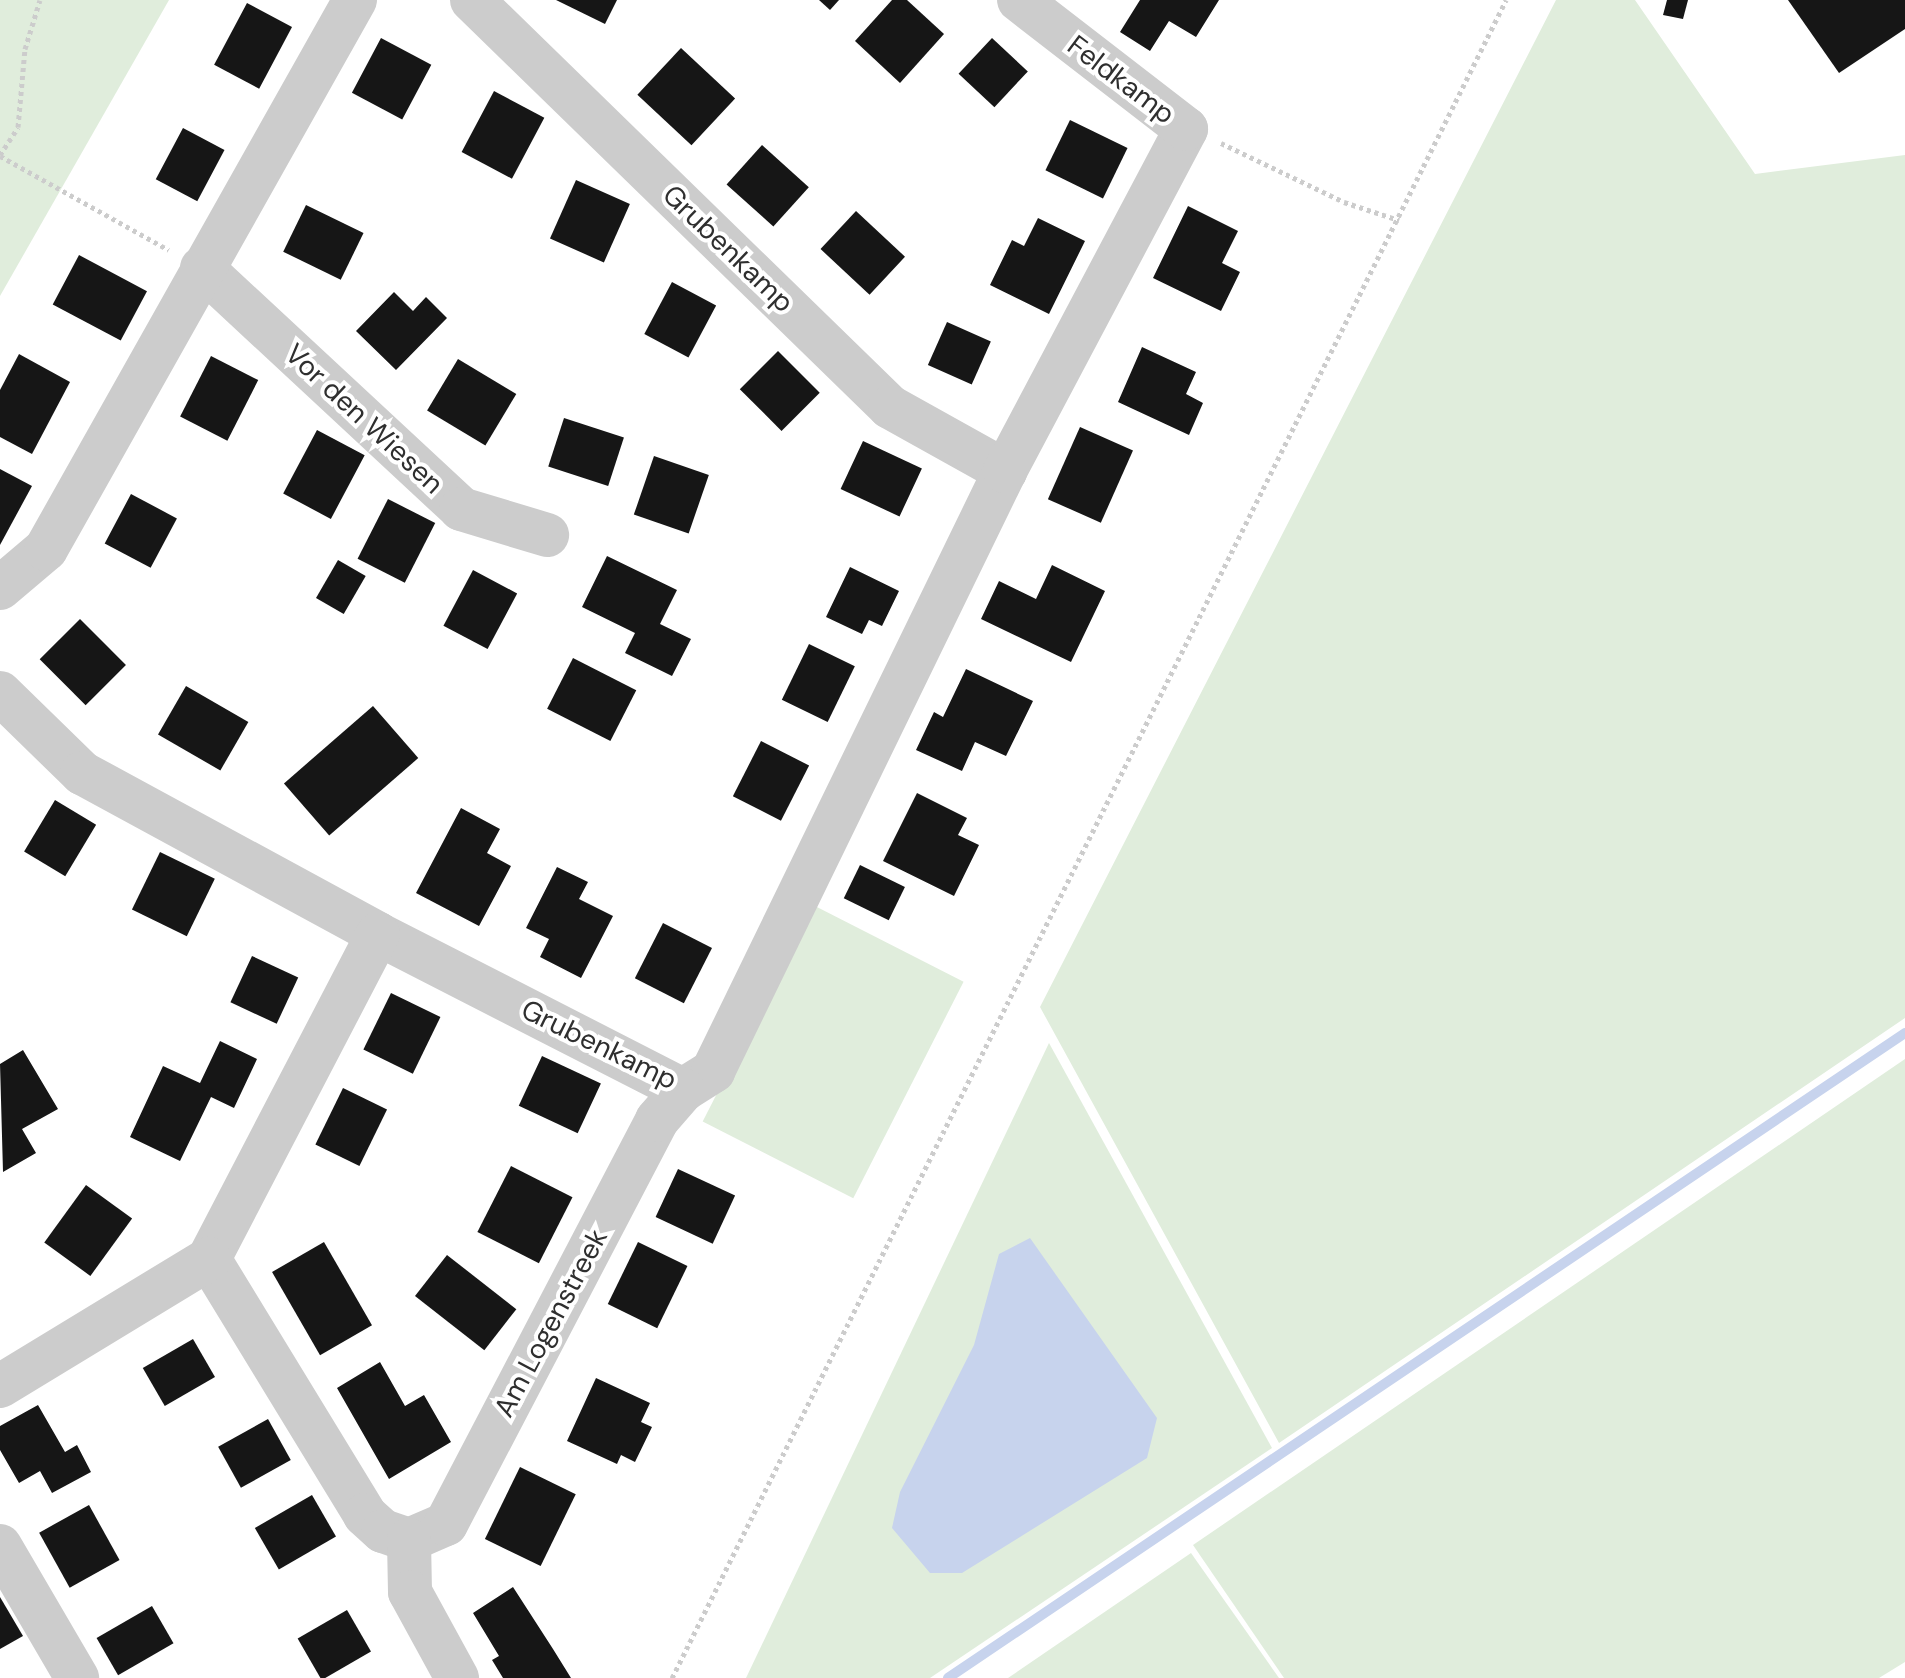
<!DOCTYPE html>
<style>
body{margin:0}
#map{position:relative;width:1905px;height:1678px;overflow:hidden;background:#fff;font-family:"DM Sans",sans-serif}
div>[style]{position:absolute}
.green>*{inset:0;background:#e0eddc;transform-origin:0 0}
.water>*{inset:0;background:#c7d3ed}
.stream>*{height:10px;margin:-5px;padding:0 5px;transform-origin:5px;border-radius:5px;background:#c7d3ed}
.building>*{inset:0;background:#161616;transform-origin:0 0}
.path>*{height:5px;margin-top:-2.5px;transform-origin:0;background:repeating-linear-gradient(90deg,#ccc 0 4px,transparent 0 8px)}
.minor>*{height:44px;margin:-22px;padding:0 22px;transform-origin:22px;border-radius:22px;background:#ccc}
span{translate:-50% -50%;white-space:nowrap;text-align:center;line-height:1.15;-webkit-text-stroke:8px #fff;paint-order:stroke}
.street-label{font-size:28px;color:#2f2f2f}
</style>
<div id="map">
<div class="green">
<div style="clip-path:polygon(0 0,169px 0,0 296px)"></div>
<div style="clip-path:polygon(1556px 0,1635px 0,1755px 174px,1905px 155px,1905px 1018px,1279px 1443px,1040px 1007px)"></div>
<div style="left:813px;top:905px;width:169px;height:243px;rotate:27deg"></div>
<div style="clip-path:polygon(1049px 1043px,1272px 1448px,930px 1678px,746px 1678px)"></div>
<div style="clip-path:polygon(1905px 1059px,1905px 1662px,1879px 1678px,1284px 1678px,1193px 1545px)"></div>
<div style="clip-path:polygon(1191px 1553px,1279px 1678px,1008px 1678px)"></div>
</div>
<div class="water">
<div style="clip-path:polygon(1030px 1238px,1157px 1418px,1147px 1458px,962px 1573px,930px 1573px,892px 1528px,900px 1492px,974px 1345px,999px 1254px)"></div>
</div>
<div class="stream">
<div style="left:948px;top:1678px;width:1154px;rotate:-33.98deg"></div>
</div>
<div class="building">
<div style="clip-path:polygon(556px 0,617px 0,605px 24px)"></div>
<div style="clip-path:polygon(819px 0,839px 0,830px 10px)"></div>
<div style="clip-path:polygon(892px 0,907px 0,944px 34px,900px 83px,855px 41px)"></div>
<div style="clip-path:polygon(1140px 0,1219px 0,1196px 37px,1169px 21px,1150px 51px,1120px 32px)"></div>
<div style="clip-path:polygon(1667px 0,1688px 0,1683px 19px,1663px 15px)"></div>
<div style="clip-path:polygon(1788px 0,1905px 0,1905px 29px,1839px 73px)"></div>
<div style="left:247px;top:3px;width:51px;height:70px;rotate:28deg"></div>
<div style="left:381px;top:38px;width:57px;height:62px;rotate:28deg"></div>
<div style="left:992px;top:38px;width:49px;height:49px;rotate:43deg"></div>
<div style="left:681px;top:48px;width:74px;height:64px;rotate:43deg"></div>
<div style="left:494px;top:91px;width:57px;height:69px;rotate:28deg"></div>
<div style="left:1070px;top:120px;width:64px;height:56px;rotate:26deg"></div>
<div style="left:183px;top:128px;width:47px;height:58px;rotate:28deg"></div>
<div style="left:762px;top:145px;width:63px;height:53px;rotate:42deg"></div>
<div style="left:576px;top:180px;width:59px;height:64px;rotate:24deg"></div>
<div style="left:306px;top:205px;width:64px;height:52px;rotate:26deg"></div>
<div style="clip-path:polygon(1188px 206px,1238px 231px,1222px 263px,1240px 272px,1221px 311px,1153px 278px)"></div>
<div style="left:856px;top:211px;width:67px;height:52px;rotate:43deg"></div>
<div style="clip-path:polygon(1038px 218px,1085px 241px,1049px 314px,990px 285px,1012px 240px,1024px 246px)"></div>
<div style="left:79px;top:255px;width:77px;height:56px;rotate:28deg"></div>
<div style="left:672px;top:282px;width:50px;height:59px;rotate:28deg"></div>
<div style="clip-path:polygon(394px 292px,413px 311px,426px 297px,447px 318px,396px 370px,356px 331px)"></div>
<div style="left:947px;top:322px;width:48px;height:47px;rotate:24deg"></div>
<div style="clip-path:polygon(1142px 347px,1196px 372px,1186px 394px,1203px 403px,1189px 435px,1118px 402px)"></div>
<div style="left:778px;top:351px;width:59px;height:54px;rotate:45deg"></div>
<div style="clip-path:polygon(19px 354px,70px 382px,32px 454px,0 437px,0 390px)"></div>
<div style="left:211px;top:356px;width:53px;height:68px;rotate:27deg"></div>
<div style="left:458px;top:359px;width:68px;height:60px;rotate:31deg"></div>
<div style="left:564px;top:418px;width:63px;height:51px;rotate:18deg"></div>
<div style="left:1080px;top:427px;width:58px;height:79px;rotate:24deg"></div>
<div style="left:317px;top:430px;width:54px;height:72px;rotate:28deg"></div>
<div style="left:863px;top:441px;width:65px;height:53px;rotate:25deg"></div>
<div style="left:654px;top:456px;width:58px;height:62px;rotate:19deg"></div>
<div style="clip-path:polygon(0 469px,32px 486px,0 545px)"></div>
<div style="left:131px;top:494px;width:52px;height:56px;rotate:28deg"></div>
<div style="left:388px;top:499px;width:53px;height:67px;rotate:27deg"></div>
<div style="clip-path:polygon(607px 556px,677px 590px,660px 624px,691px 639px,672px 676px,625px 653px,635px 633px,582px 607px)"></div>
<div style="left:338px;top:560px;width:32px;height:44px;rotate:30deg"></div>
<div style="clip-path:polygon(1052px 565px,1105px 591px,1071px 662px,981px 619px,999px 581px,1036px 599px)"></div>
<div style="clip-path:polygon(850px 567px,899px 591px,882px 626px,869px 620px,862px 634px,826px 617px)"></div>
<div style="left:473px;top:570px;width:50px;height:63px;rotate:28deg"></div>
<div style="left:80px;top:619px;width:65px;height:57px;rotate:45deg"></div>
<div style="left:809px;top:644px;width:51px;height:62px;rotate:26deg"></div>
<div style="left:573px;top:658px;width:71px;height:57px;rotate:27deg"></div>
<div style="clip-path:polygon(966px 669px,1033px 701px,1006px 756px,975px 742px,962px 771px,916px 750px,934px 712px,943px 717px)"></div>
<div style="left:186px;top:686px;width:72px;height:56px;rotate:30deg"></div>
<div style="left:373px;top:706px;width:69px;height:118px;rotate:49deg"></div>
<div style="left:761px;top:741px;width:54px;height:62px;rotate:27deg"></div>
<div style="clip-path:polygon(917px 793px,967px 818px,958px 835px,979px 845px,954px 896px,883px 861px)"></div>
<div style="left:55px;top:800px;width:48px;height:60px;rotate:31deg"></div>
<div style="clip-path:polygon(461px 808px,500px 829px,487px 853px,511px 866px,479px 926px,416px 893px)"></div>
<div style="left:160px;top:852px;width:61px;height:64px;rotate:26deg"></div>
<div style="left:860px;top:865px;width:50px;height:37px;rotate:26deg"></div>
<div style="clip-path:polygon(557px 867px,588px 882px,579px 899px,613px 916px,581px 978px,540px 957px,549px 939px,526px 928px)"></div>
<div style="left:663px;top:923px;width:55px;height:62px;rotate:27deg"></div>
<div style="left:252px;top:956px;width:51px;height:51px;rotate:25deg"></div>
<div style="left:391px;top:993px;width:55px;height:63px;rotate:26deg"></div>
<div style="clip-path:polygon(220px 1041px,257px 1059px,234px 1108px,211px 1097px,180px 1161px,130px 1137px,163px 1066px,200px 1083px)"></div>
<div style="clip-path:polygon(23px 1050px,58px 1109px,22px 1129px,36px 1153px,3px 1172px,0 1064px)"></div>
<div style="left:542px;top:1056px;width:65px;height:55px;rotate:25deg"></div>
<div style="left:343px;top:1088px;width:49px;height:63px;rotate:26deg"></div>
<div style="left:511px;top:1166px;width:69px;height:74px;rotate:27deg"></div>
<div style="left:678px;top:1169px;width:63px;height:53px;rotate:25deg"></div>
<div style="left:86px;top:1185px;width:57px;height:71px;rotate:36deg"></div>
<div style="left:324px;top:1242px;width:96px;height:60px;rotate:60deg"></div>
<div style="left:638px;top:1242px;width:55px;height:69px;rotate:26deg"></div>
<div style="left:447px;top:1255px;width:88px;height:52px;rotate:38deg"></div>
<div style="left:193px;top:1339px;width:44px;height:58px;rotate:60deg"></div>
<div style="clip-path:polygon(380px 1362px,405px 1406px,424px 1395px,451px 1442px,389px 1479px,337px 1388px)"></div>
<div style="clip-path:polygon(596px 1378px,650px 1403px,641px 1422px,652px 1427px,635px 1462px,621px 1455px,617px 1464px,567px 1441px)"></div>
<div style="clip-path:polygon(38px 1405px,65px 1452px,77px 1445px,91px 1472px,52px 1493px,40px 1471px,19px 1483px,0 1450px,0 1426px)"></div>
<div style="left:268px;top:1419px;width:47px;height:57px;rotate:61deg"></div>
<div style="left:520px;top:1467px;width:62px;height:80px;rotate:26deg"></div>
<div style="left:312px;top:1495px;width:48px;height:66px;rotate:60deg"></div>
<div style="left:89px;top:1505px;width:63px;height:57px;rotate:61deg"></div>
<div style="clip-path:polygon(513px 1587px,553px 1649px,571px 1678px,503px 1678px,492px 1660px,499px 1656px,473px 1613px)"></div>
<div style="clip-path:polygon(0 1597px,23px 1636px,0 1649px)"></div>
<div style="left:152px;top:1606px;width:43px;height:64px;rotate:60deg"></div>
<div style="left:347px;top:1610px;width:48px;height:57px;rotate:60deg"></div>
</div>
<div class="path">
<div style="left:1221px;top:143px;width:136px;rotate:25.6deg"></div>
<div style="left:1344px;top:202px;width:58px;rotate:18.1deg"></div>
<div style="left:0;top:155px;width:33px;rotate:-57deg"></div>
<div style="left:18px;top:127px;width:78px;rotate:-84.9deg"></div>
<div style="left:25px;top:49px;width:51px;rotate:-73deg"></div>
<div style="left:0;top:156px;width:193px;rotate:29.1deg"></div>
<div style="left:672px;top:1678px;width:1874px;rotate:-63.57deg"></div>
</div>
<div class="minor">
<div style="left:472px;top:0;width:583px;rotate:44.24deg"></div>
<div style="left:890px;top:407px;width:132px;rotate:29.1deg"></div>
<div style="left:202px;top:268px;width:354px;rotate:42.9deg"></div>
<div style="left:461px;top:509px;width:90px;rotate:16.8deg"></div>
<div style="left:0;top:588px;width:60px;rotate:-40.3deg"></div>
<div style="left:46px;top:549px;width:630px;rotate:-60.63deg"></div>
<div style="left:0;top:693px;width:115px;rotate:44.3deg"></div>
<div style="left:82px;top:773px;width:337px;rotate:28.5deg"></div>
<div style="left:378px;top:934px;width:343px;rotate:27.1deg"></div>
<div style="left:683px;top:1090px;width:36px;rotate:-32deg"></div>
<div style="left:713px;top:1071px;width:667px;rotate:-64.05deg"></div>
<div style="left:1005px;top:471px;width:387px;rotate:-62.1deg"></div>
<div style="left:1186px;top:129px;width:211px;rotate:-142.3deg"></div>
<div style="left:378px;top:934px;width:366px;rotate:117.5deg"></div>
<div style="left:209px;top:1259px;width:300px;rotate:58.6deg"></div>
<div style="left:365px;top:1515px;width:24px;rotate:42deg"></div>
<div style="left:383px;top:1531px;width:28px;rotate:19deg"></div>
<div style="left:409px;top:1540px;width:40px;rotate:-23.4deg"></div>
<div style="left:446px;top:1524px;width:456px;rotate:-62.4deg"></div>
<div style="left:657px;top:1120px;width:40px;rotate:-49deg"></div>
<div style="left:0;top:1386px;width:245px;rotate:-31.3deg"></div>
<div style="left:409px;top:1540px;width:52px;rotate:88.9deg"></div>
<div style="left:410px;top:1592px;width:98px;rotate:61.3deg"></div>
<div style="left:0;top:1546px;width:153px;rotate:59.7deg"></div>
</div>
<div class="street-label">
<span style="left:1121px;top:80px;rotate:37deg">Feldkamp</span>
<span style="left:728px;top:249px;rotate:44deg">Grubenkamp</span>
<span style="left:364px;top:419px;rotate:43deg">Vor den Wiesen</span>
<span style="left:599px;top:1045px;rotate:26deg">Grubenkamp</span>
<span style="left:551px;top:1323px;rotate:-62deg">Am Logenstreek</span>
</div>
</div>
